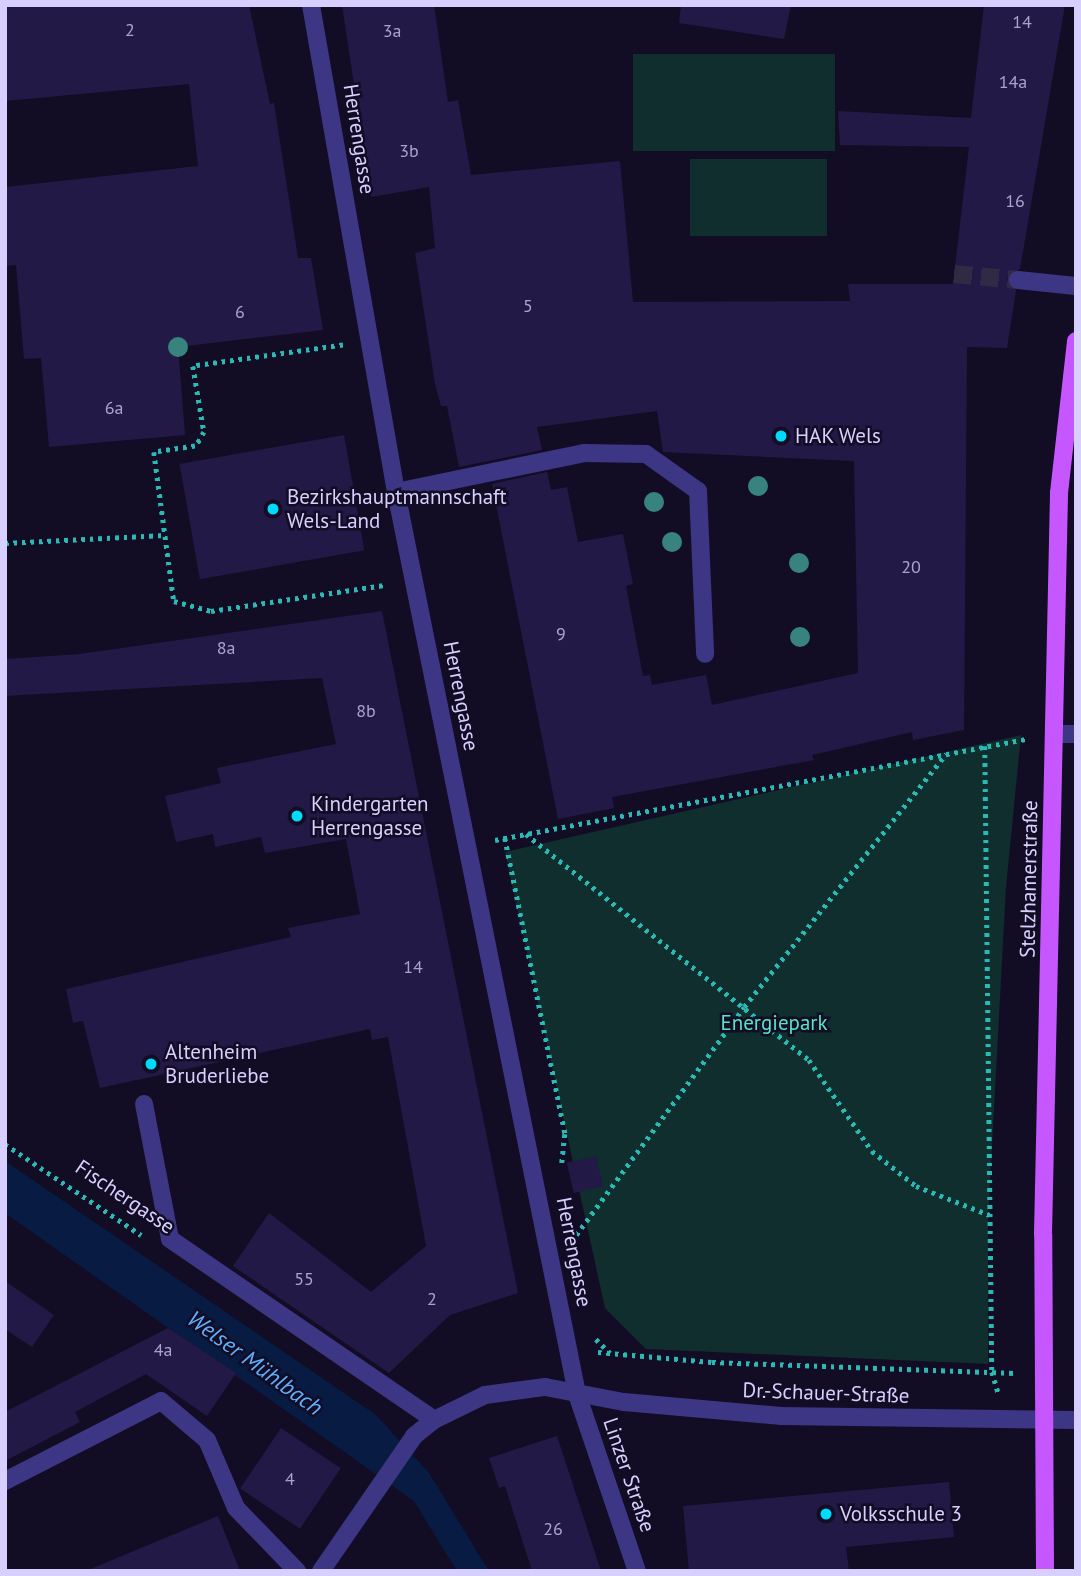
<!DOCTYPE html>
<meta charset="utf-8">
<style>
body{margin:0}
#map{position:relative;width:1081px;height:1576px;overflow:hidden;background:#120d24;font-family:"PT Sans",sans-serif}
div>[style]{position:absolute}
.green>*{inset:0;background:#102e2e;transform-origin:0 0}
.water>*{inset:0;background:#081b43}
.building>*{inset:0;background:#231946;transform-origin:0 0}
.minor-tunnel>*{height:18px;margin-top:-9px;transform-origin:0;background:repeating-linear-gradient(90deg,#302a45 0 18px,transparent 0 27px)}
.path>*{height:4.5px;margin-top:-2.25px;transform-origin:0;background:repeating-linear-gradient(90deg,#2abab6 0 3.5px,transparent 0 8.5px)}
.minor>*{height:18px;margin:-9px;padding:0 9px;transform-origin:9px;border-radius:9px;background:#3c3685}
.major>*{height:18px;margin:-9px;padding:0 9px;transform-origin:9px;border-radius:9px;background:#c657ff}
.trees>*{width:20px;height:20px;margin:-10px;border-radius:50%;background:#38837d}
.dots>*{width:19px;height:19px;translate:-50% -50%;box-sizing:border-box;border:4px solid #120d24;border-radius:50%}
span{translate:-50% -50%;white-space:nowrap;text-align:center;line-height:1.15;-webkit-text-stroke:5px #120d24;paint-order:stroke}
.number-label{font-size:18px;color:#aaa2d1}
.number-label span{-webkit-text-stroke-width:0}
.street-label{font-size:21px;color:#d7d0ff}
.poi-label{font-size:21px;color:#d7d0ff}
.left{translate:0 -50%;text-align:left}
.park-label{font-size:21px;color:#57e4c6}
.water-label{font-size:23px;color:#5eafff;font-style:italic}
.frame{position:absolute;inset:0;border:7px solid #d7d0ff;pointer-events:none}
</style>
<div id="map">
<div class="green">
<div style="left:633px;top:54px;width:202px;height:97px"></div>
<div style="left:690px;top:159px;width:137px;height:77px"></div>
<div style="clip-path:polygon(1021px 735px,1006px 887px,988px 1220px,988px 1364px,646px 1349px,605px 1308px,505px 852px)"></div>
</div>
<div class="water">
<div style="clip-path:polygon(5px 1161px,376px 1415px,429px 1473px,489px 1571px,457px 1571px,414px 1501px,5px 1213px)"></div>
</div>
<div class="building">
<div style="clip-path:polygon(5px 5px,249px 5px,270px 104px,274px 103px,298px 258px,311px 258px,323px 330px,178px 347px,185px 435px,49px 447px,41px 358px,24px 359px,16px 265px,5px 266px,5px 187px,198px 166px,189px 84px,5px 101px)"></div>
<div style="clip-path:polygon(342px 5px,434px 5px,448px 102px,458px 100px,471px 175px,620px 161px,633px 302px,850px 301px,848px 284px,953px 284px,969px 147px,840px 145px,838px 111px,971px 118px,984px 5px,1065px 5px,1020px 269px,1007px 278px,1016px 291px,1007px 348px,967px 347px,964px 730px,913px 740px,912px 732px,812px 755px,814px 760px,612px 797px,614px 808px,558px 819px,492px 484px,547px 472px,551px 490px,567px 487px,578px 542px,623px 534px,633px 584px,626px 586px,643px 676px,650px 675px,652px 685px,706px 675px,712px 705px,858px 673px,854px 461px,663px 452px,657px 411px,537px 427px,542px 450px,459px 467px,447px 406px,441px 406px,435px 384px,415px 253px,435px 248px,429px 187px,371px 197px)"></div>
<div style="clip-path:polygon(681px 5px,791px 5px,784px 39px,679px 23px)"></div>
<div style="left:344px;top:435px;width:117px;height:167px;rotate:80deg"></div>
<div style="clip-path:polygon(382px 611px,518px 1293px,450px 1315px,389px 1373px,233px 1266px,269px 1213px,371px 1292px,426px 1246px,388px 1037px,372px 1040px,370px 1029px,100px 1088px,83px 1021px,73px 1023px,66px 989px,291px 937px,288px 928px,360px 914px,346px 839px,265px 853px,261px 837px,215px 847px,213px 834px,176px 842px,165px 796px,221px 783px,217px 768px,336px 744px,322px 678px,5px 696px,5px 659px,80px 654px)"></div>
<div style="left:596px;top:1156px;width:31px;height:30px;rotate:77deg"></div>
<div style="clip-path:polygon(5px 1281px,54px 1315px,32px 1347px,5px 1329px)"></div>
<div style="clip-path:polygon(168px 1328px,236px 1373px,207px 1416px,146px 1374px,75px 1412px,80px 1422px,5px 1461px,5px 1412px)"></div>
<div style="left:281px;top:1428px;width:72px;height:73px;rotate:34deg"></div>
<div style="clip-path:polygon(557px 1436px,601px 1571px,532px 1571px,505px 1486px,499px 1488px,489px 1458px)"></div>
<div style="clip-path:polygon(949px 1482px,954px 1537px,846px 1547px,849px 1571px,689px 1571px,683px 1506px)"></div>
<div style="clip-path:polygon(218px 1516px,240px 1571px,89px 1571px,88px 1570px)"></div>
</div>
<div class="minor-tunnel">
<div style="left:954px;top:274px;width:64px;rotate:5.4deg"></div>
</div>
<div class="path">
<div style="left:343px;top:345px;width:151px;rotate:172deg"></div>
<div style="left:193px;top:366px;width:67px;rotate:80.5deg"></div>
<div style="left:204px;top:432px;width:9px;rotate:117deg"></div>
<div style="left:200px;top:440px;width:8px;rotate:130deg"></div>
<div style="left:195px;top:446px;width:41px;rotate:171.7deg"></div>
<div style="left:154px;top:452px;width:150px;rotate:82.4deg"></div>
<div style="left:174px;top:601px;width:38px;rotate:15deg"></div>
<div style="left:211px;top:611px;width:177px;rotate:-8.5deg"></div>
<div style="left:5px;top:543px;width:160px;rotate:-2.9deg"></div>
<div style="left:985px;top:746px;width:626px;rotate:89.36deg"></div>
<div style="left:992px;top:1372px;width:21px;rotate:73deg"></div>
<div style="left:526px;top:834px;width:362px;rotate:38.6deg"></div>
<div style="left:809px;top:1060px;width:111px;rotate:55.3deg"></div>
<div style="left:872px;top:1151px;width:56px;rotate:38.5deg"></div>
<div style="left:916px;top:1186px;width:79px;rotate:21.4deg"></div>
<div style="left:505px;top:838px;width:302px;rotate:78.5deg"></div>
<div style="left:565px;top:1134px;width:29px;rotate:96deg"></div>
<div style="left:495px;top:840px;width:541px;rotate:-10.77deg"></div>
<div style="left:5px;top:1144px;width:164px;rotate:33.8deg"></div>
<div style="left:576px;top:1235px;width:283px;rotate:-53.6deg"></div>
<div style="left:744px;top:1007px;width:324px;rotate:-51.4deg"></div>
<div style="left:596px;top:1339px;width:20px;rotate:45deg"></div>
<div style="left:598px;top:1352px;width:114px;rotate:5deg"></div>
<div style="left:712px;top:1362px;width:303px;rotate:2.1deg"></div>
</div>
<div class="minor">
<div style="left:311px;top:5px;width:494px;rotate:80.1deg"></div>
<div style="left:396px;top:492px;width:920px;rotate:78.65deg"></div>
<div style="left:577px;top:1394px;width:187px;rotate:71.3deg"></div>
<div style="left:1018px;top:280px;width:58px;rotate:5.9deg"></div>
<div style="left:396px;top:492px;width:192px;rotate:-11.7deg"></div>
<div style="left:584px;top:453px;width:62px;rotate:0.9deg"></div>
<div style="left:646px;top:454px;width:64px;rotate:35.4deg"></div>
<div style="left:698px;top:491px;width:163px;rotate:87.5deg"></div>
<div style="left:1055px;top:734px;width:21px"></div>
<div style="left:144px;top:1104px;width:137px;rotate:79.1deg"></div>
<div style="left:170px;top:1239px;width:320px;rotate:34.4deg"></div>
<div style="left:5px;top:1481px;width:175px;rotate:-27.1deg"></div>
<div style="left:161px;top:1401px;width:60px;rotate:40.3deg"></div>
<div style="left:207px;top:1440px;width:74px;rotate:66.9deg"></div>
<div style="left:236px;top:1508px;width:88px;rotate:45.9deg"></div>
<div style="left:321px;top:1571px;width:164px;rotate:-55.4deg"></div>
<div style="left:414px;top:1436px;width:26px;rotate:-39deg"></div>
<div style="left:434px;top:1420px;width:57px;rotate:-26.1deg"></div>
<div style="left:485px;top:1395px;width:61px;rotate:-7.6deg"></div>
<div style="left:545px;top:1387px;width:80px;rotate:10.8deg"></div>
<div style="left:624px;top:1402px;width:158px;rotate:5.1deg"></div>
<div style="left:781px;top:1416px;width:295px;rotate:0.8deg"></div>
</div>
<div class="major">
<div style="left:1045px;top:1571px;width:337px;rotate:-90.3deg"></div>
<div style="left:1043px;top:1234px;width:741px;rotate:-88.76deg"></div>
<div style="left:1059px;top:493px;width:153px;rotate:-83.6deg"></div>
</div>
<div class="trees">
<div style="left:178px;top:347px"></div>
<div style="left:758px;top:486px"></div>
<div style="left:654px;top:502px"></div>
<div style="left:672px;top:542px"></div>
<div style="left:799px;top:563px"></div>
<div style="left:800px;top:637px"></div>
</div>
<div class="dots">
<div style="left:781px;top:436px;background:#00dafb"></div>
<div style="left:273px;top:509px;background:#00dafb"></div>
<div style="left:297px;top:816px;background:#00dafb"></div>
<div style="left:151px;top:1064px;background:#00dafb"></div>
<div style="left:826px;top:1514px;background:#00dafb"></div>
</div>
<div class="number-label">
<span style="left:1022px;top:22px">14</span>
<span style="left:130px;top:30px">2</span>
<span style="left:392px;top:31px">3a</span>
<span style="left:1013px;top:82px">14a</span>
<span style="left:409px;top:151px">3b</span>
<span style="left:1015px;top:201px">16</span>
<span style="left:528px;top:306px">5</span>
<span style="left:240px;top:312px">6</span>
<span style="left:114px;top:408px">6a</span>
<span style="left:911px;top:567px">20</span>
<span style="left:561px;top:634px">9</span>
<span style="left:226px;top:648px">8a</span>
<span style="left:366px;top:711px">8b</span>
<span style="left:413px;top:967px">14</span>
<span style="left:304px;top:1279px">55</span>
<span style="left:432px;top:1299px">2</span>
<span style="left:163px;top:1350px">4a</span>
<span style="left:290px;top:1479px">4</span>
<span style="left:553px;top:1529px">26</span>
</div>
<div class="street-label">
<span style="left:359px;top:139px;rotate:81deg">Herrengasse</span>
<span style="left:461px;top:696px;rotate:79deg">Herrengasse</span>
<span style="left:1029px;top:879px;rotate:-89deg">Stelzhamerstraße</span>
<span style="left:125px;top:1197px;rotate:34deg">Fischergasse</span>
<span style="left:574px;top:1252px;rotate:79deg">Herrengasse</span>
<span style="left:826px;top:1393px;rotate:2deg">Dr.-Schauer-Straße</span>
<span style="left:629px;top:1475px;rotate:71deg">Linzer Straße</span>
</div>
<div class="poi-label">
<span class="left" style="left:795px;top:436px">HAK Wels</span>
<span class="left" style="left:287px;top:509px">Bezirkshauptmannschaft<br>Wels-Land</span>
<span class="left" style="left:311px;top:816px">Kindergarten<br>Herrengasse</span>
<span class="left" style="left:165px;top:1064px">Altenheim<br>Bruderliebe</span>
<span class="left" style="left:840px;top:1514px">Volksschule 3</span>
</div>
<div class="park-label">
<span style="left:774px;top:1023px">Energiepark</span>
</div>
<div class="water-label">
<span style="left:255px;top:1363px;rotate:36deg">Welser Mühlbach</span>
</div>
<div class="frame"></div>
</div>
